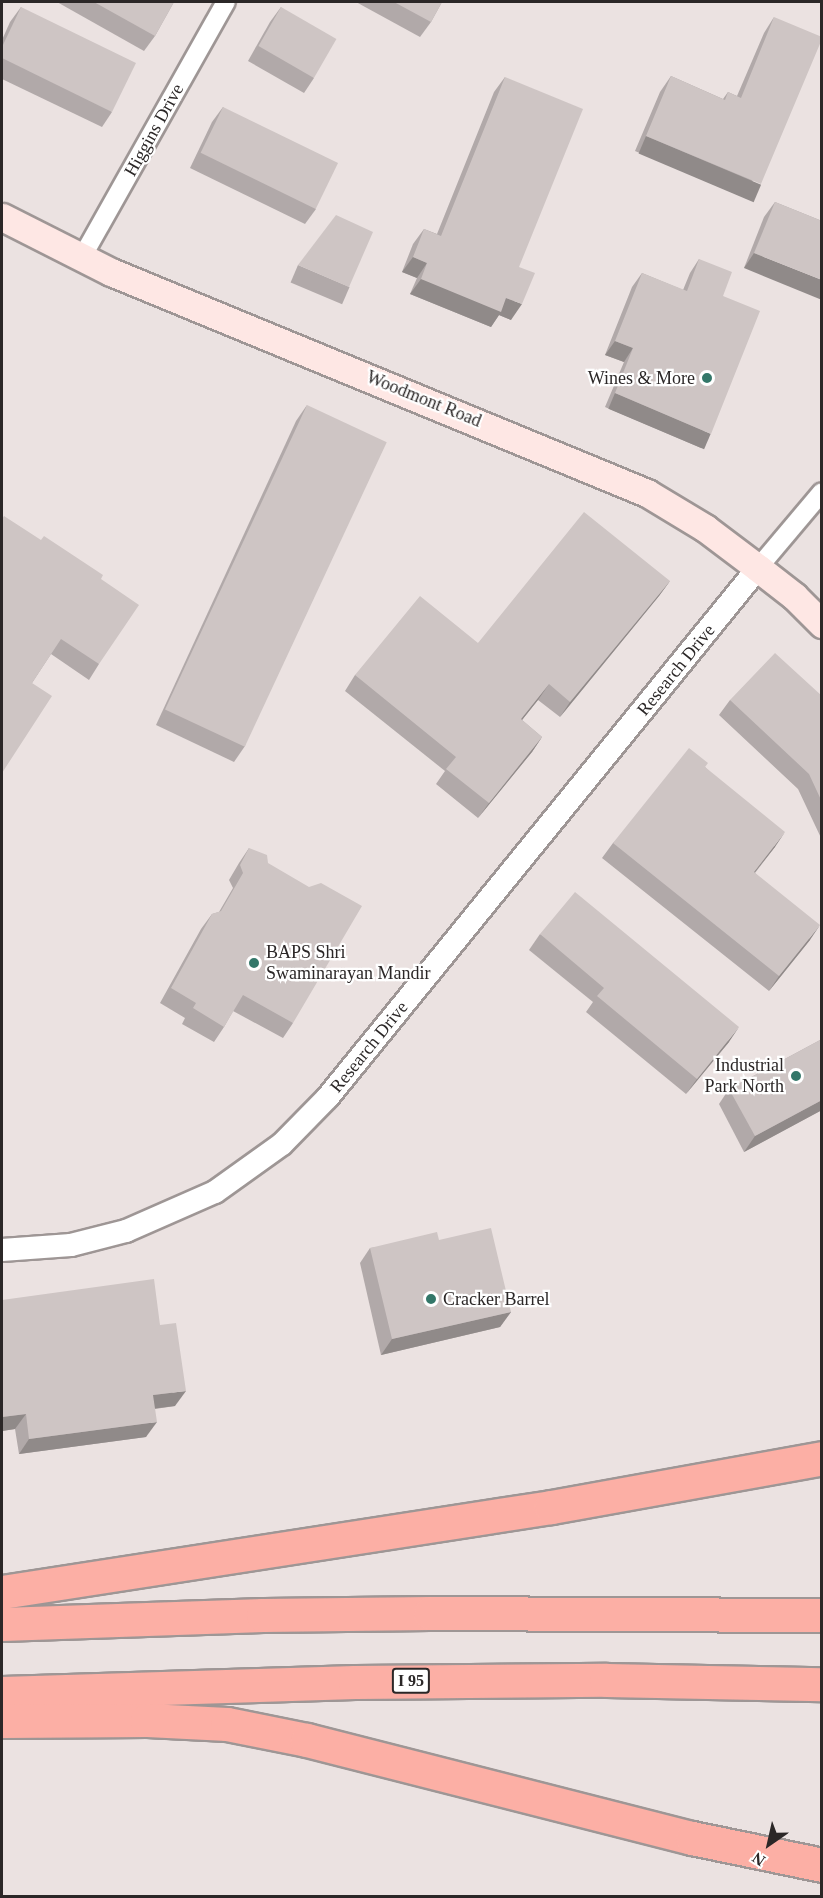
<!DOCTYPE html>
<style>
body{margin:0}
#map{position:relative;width:823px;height:1898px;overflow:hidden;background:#ebe2e1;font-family:Georgia,serif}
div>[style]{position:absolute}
.roads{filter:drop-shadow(2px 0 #9e9695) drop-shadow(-2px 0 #9e9695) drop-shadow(0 2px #9e9695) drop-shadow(0 -2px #9e9695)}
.minor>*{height:18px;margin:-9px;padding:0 9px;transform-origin:9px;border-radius:9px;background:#fff}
.tertiary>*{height:22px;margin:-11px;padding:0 11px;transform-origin:11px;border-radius:11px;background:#fff}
.secondary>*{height:27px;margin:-13.5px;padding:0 13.5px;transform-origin:13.5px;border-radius:13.5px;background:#fee7e4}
.motorway>*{height:33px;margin:-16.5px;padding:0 16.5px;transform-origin:16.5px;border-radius:16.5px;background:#fcafa5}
.wall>*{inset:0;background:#b1a9a9;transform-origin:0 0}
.shaded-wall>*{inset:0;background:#908a89;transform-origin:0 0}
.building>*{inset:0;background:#cec5c4;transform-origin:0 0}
.dots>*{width:16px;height:16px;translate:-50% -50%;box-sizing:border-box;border:3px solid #fff;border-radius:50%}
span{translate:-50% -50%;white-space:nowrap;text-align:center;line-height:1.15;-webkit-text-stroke:4.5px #fff;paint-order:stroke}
.shield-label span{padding:2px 4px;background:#fff;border:2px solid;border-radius:4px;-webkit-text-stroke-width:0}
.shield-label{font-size:16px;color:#2b2727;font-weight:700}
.street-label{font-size:18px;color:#2b2727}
.poi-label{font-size:18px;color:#2b2727}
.right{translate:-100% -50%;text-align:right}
.left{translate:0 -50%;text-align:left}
.frame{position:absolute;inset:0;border:3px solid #2b2727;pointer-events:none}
.north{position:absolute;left:739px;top:1814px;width:60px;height:60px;-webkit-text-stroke:4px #fff;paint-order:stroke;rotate:214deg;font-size:16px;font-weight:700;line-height:24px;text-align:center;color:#2b2727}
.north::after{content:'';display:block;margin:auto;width:21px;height:27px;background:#2b2727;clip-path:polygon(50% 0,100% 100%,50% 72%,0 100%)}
</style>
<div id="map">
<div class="roads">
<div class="minor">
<div style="left:81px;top:259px;width:295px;rotate:-60.6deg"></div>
<div style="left:758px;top:568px;width:99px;rotate:-49.9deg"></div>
</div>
<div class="tertiary">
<div style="left:2px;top:1250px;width:69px;rotate:-4.1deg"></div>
<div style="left:71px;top:1245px;width:57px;rotate:-14.3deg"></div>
<div style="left:126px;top:1231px;width:97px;rotate:-23.7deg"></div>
<div style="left:215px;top:1192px;width:82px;rotate:-35.6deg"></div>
<div style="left:282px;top:1144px;width:66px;rotate:-45.6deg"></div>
<div style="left:328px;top:1097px;width:682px;rotate:-50.89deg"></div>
</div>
<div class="secondary">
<div style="left:2px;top:217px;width:122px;rotate:26.8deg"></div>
<div style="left:111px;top:272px;width:580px;rotate:22.41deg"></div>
<div style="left:647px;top:493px;width:68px;rotate:31.1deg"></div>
<div style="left:705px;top:528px;width:66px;rotate:37deg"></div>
<div style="left:758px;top:568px;width:46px;rotate:37.9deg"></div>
<div style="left:794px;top:596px;width:40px;rotate:45deg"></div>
</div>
<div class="motorway">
<div style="left:2px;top:1592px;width:556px;rotate:-8.8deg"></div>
<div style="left:551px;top:1507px;width:275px;rotate:-10.2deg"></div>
<div style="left:2px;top:1624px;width:261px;rotate:-2deg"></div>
<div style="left:263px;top:1615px;width:167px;rotate:-0.7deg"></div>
<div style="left:430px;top:1613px;width:392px;rotate:0.3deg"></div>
<div style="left:2px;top:1693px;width:353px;rotate:-1.8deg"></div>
<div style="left:355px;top:1682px;width:251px;rotate:-0.5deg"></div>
<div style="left:606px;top:1680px;width:216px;rotate:1.1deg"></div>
<div style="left:2px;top:1721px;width:145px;rotate:-0.4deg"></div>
<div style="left:147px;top:1720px;width:80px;rotate:2.9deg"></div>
<div style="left:227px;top:1724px;width:82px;rotate:11.3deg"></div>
<div style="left:307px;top:1740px;width:397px;rotate:14.3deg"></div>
<div style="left:692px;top:1838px;width:133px;rotate:11.7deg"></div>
</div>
</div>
<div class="wall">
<div style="clip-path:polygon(57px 2px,174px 2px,155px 36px,144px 51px)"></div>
<div style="clip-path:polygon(356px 2px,442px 2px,431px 22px,420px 37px)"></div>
<div style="clip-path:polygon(21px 7px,112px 112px,102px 127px,2px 79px,2px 40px,10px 22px)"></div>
<div style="clip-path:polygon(281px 7px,314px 78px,304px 93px,248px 61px,270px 22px)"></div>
<div style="clip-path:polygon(774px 17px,750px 200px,635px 151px,660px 92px,671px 76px,723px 99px,728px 92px,737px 96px,764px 33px)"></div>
<div style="clip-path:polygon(505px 77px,519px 267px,511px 320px,499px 315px,491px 327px,410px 294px,417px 278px,402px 272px,413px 244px,424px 229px,437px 234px,494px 92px)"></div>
<div style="clip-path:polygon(223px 107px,316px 209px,305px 224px,190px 168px,212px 122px)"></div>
<div style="clip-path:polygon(775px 202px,822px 221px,744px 268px,764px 217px)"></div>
<div style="clip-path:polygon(699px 259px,723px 296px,701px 448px,605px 407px,624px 362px,605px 355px,632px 287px,642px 273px,683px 290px,690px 273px)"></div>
<div style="left:298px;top:265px;width:56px;height:19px;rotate:23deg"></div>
<div style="clip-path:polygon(307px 405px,245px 746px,234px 762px,156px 725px,296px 421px)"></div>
<div style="clip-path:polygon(2px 519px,101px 579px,99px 664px,89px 680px,51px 654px,32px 683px,2px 773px)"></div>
<div style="clip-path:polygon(670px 581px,659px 596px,560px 717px,538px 700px,522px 720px,542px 737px,532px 752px,478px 818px,436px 784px,445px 771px,345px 691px,355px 675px,478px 643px)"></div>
<div style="clip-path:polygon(822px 696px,822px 840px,798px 789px,719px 715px,730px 700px)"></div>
<div style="clip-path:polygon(705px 767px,775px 847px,755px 873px,810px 940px,769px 991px,602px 858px,613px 843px)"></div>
<div style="clip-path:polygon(249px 848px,293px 1023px,283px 1038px,233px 1011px,224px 1027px,214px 1042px,182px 1024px,185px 1018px,160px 1003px,201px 929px,212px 914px,219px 912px,233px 888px,229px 880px,239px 863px)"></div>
<div style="clip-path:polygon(540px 934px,729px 1042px,686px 1094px,586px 1012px,593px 1002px,529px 950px)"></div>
<div style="clip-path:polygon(822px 1039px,822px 1110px,744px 1152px,719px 1104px,729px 1089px)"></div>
<div style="clip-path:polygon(439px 1240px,511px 1312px,500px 1327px,381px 1355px,360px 1263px,370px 1248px)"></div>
<div style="clip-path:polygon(2px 1300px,160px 1325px,175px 1406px,155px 1409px,146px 1437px,19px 1454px,15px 1429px,2px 1431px)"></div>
</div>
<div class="shaded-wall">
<div style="left:646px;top:136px;width:125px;height:19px;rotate:23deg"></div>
<div style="clip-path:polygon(754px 253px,822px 280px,822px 300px,744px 268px)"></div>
<div style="clip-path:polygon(413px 257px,427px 263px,417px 278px,402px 272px)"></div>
<div style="clip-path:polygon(421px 279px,506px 298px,522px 304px,511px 320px,499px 315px,491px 327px,410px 294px)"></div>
<div style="clip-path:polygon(615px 341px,633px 348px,624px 362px,605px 355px)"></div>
<div style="left:615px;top:393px;width:104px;height:17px;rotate:23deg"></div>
<div style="clip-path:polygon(670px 581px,659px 596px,560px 717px,570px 702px)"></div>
<div style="clip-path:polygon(549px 684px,538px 700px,510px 735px,521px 719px)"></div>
<div style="clip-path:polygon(542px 737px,532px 752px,478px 818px,489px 803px)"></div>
<div style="clip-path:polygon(785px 832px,775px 847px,743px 887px,754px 872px)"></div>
<div style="clip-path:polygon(820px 925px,810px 940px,769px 991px,779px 976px)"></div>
<div style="clip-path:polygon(739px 1027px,729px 1042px,686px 1094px,697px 1079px)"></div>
<div style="clip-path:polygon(822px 1100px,822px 1110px,744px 1152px,755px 1136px)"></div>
<div style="clip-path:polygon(511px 1312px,500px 1327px,381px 1355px,392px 1339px)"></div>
<div style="clip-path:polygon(186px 1391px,175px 1406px,143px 1410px,153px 1395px)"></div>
<div style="clip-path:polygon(26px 1414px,15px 1429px,2px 1431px,2px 1417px)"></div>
<div style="clip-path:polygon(157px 1422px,146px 1437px,19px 1454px,29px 1439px)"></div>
</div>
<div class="building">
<div style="clip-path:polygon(94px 2px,174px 2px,155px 36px)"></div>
<div style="clip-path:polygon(394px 2px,442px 2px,431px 22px)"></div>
<div style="clip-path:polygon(21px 7px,136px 63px,112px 112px,2px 58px,2px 47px)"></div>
<div style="left:281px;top:7px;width:64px;height:45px;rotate:30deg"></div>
<div style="clip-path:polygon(774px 17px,822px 37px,822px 39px,761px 184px,646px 136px,671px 76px,725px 100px,728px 92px,741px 98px)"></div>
<div style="clip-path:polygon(505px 77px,583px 109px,519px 267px,535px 273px,522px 304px,506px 298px,501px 312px,421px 279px,427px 263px,413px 257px,424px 229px,441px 236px)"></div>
<div style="left:223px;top:107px;width:128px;height:51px;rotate:26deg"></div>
<div style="clip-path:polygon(775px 202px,822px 221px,822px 280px,754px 253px)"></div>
<div style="clip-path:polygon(336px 215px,373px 232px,349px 287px,298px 265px)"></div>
<div style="clip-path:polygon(699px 259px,732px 272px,723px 296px,760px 311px,711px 434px,615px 393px,633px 348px,615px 341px,642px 273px,687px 291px)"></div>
<div style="left:307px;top:405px;width:88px;height:336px;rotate:25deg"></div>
<div style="clip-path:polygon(584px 512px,670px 581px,570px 702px,549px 684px,521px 719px,542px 737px,489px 803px,446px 769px,456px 757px,355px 675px,420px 596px,478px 643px)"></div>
<div style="clip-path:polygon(4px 516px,41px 540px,44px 536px,103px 575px,101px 579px,139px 605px,99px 664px,61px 639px,32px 683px,52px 696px,2px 773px,2px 601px,3px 599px,2px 599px,2px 519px)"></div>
<div style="clip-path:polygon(775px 653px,822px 696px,822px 802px,809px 774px,730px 700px)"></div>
<div style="clip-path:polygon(689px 748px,708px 763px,705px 767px,785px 832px,754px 872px,820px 925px,779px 976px,613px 843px)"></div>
<div style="clip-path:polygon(249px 848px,267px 855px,268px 863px,309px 887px,321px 883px,362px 906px,293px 1023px,243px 995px,224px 1027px,193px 1008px,196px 1003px,171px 988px,212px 914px,221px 911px,243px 873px,240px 865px)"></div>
<div style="clip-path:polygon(575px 892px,739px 1027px,697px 1079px,597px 996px,604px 988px,540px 934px)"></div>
<div style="clip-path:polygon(822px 1039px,822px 1100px,755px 1136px,729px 1089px)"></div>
<div style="clip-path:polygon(491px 1228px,511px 1312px,392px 1339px,370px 1248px,437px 1232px,439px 1240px)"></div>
<div style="clip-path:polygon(154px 1279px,160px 1325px,176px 1323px,186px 1391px,153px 1395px,157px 1422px,29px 1439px,26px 1414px,2px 1417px,2px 1300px)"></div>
</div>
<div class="dots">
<div style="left:707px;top:378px;background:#337769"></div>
<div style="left:254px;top:963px;background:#337769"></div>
<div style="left:796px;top:1076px;background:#337769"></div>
<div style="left:431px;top:1299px;background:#337769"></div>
</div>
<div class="shield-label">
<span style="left:411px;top:1681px">I 95</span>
</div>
<div class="street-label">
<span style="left:154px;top:130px;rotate:-61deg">Higgins Drive</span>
<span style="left:424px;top:399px;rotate:22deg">Woodmont Road</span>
<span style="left:676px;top:670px;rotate:-51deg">Research Drive</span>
<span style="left:369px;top:1047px;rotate:-51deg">Research Drive</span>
</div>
<div class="poi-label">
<span class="right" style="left:695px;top:378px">Wines &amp; More</span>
<span class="left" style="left:266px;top:963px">BAPS Shri<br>Swaminarayan Mandir</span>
<span class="right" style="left:784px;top:1076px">Industrial<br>Park North</span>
<span class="left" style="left:443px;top:1299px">Cracker Barrel</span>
</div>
<div class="frame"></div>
<div class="north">N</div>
</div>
